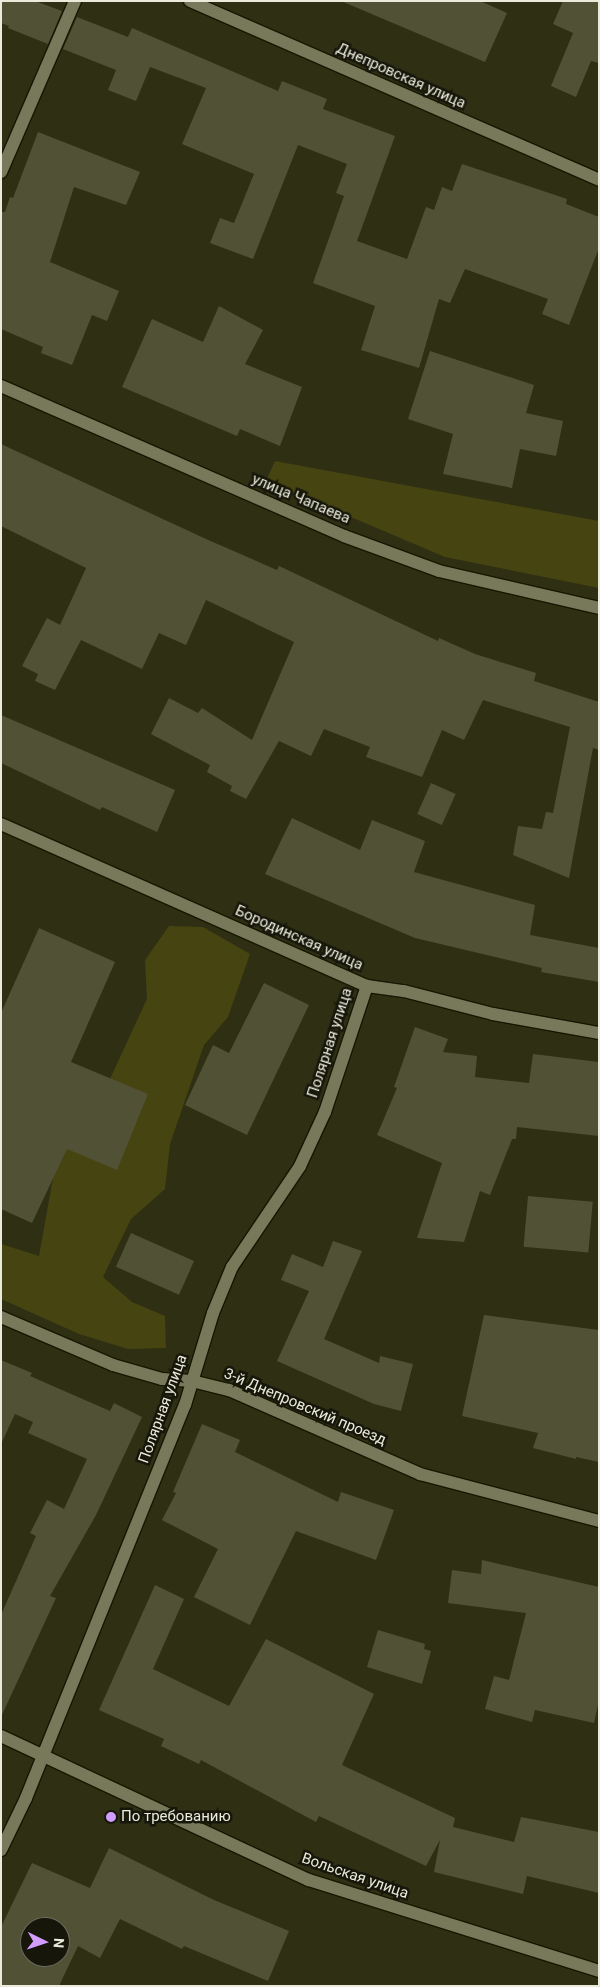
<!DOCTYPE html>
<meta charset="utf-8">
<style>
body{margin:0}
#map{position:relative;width:600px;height:1987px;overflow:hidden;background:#2f2f14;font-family:Roboto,sans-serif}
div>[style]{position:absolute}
.green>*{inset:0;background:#464411}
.building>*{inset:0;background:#515135;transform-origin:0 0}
.roads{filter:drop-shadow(1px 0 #171600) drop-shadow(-1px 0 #171600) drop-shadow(0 1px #171600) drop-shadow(0 -1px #171600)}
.minor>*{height:12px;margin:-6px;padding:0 6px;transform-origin:6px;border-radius:6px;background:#78785b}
.dots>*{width:14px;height:14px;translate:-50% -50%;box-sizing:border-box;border:2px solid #16160b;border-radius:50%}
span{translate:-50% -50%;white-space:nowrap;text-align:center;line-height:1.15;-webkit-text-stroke:5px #16160b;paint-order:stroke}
.street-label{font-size:15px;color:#ebebdb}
.poi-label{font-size:15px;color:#ebebdb}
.left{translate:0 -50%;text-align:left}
.frame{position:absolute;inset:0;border:2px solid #ebebdb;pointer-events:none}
.north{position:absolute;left:20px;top:1917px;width:50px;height:50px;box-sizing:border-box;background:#16160b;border:1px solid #6b6b5e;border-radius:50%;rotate:94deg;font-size:14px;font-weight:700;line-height:20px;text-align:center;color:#ebebdb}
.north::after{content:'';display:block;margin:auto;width:18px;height:22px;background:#d19dfe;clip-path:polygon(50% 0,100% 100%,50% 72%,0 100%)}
</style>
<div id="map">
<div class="green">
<div style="clip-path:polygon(275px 461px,599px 521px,599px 588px,445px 557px,266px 481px)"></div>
<div style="clip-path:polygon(169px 926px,203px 927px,250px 954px,228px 1017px,204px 1045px,170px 1144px,165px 1189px,131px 1219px,103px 1277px,132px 1302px,165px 1316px,166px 1348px,128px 1349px,79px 1334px,1px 1299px,1px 1244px,39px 1256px,53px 1178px,43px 1157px,90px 1122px,147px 999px,145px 960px)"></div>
</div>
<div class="building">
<div style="clip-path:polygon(1px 1px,35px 1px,62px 11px,48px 44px,8px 28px,9px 26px,1px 23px)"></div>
<div style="clip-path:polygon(341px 1px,480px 1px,507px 13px,485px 62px)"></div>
<div style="clip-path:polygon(563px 1px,599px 1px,599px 63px,591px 61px,576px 97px,551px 86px,573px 33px,553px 24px)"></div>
<div style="clip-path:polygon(77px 17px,128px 37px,132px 28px,278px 91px,282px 81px,327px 99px,323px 109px,395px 136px,357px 241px,407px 259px,426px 207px,434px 210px,442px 187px,452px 191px,462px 164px,567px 199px,566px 204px,599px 217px,599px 248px,569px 325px,542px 314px,548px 299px,465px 269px,450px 303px,439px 299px,419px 368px,361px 350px,375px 306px,313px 283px,344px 196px,336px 193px,347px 164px,298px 145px,253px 259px,210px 243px,220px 218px,234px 223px,254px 174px,182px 144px,206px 88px,150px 67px,136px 101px,108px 90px,116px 70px,63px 49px)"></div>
<div style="clip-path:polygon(38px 132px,140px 172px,126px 205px,74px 187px,50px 262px,119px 291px,107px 321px,92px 315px,72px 365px,41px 353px,43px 347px,1px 329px,1px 212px,5px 212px,10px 197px,13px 198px)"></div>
<div style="clip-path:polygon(219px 306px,263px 330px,245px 364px,302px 387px,280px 446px,240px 429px,237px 436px,122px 387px,152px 319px,203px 342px)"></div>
<div style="clip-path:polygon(430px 351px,534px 385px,526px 413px,563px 421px,556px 456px,520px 449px,512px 488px,443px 474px,453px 434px,408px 419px)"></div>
<div style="clip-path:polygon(1px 444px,206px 539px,277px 570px,279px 566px,438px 641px,439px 638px,475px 654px,536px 673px,534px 681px,599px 702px,599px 750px,593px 748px,569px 878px,513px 855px,518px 826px,542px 829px,546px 812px,553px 813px,570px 727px,483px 700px,464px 740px,442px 730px,422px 777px,366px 757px,370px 747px,324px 729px,311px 756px,279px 741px,246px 799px,230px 791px,232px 786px,207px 772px,210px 765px,151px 734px,169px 698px,198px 713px,202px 708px,252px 740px,294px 642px,206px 600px,186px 645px,159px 633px,142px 669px,81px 640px,55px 690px,35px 681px,38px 674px,22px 666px,47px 618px,60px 625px,86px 568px,1px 526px)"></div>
<div style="clip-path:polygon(1px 715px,175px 790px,157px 832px,102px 807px,100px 810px,1px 763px)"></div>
<div style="left:431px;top:783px;width:27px;height:34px;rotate:24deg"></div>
<div style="clip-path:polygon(292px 818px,360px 850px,372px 820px,425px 841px,414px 872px,535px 905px,530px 935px,599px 948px,599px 982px,541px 972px,542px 968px,415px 938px,265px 874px)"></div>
<div style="clip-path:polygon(39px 928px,115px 962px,71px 1062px,148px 1094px,117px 1170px,67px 1149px,32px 1223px,1px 1209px,1px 1013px)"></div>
<div style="clip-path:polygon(264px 983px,309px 1005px,247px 1135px,185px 1105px,213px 1045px,229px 1053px)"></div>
<div style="clip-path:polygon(415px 1027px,448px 1039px,443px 1052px,477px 1056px,475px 1077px,529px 1083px,533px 1054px,599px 1062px,599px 1136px,517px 1127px,516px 1139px,512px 1139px,490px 1195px,480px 1191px,464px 1242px,417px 1238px,442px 1163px,377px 1135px,397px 1088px,394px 1087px)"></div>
<div style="left:528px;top:1196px;width:65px;height:51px;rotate:5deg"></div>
<div style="left:131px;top:1233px;width:69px;height:37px;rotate:24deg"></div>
<div style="clip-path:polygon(333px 1241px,362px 1251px,324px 1339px,379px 1363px,380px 1356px,413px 1364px,401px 1411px,374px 1404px,277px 1361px,309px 1291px,281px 1280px,292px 1254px,323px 1267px)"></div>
<div style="clip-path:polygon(484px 1315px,599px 1330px,599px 1462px,576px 1457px,576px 1459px,533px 1448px,538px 1433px,462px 1416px)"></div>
<div style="clip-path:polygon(1px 1360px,32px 1373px,30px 1376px,110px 1411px,114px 1403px,142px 1417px,96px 1515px,50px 1596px,56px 1598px,1px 1717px,1px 1615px,36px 1536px,30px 1533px,47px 1500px,64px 1509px,87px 1459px,28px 1433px,33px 1422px,15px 1414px,1px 1444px)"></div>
<div style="clip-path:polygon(202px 1424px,240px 1440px,235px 1452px,338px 1502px,341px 1492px,394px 1510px,376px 1560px,296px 1531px,250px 1625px,194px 1597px,218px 1549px,162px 1520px,176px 1493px,173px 1492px)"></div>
<div style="clip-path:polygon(482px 1560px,599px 1587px,599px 1700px,594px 1723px,535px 1710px,532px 1722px,485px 1709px,494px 1676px,509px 1680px,526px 1613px,448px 1603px,452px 1570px,481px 1574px)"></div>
<div style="clip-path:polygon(155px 1585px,184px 1599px,153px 1669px,229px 1706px,266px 1639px,374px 1694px,342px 1765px,455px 1818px,453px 1827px,514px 1842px,521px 1817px,599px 1832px,599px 1893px,527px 1876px,523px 1894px,434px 1872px,440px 1840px,426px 1866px,319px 1816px,316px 1822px,201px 1760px,199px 1764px,161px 1746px,164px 1739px,99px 1710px)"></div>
<div style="clip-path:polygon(378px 1630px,425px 1644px,424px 1649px,431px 1651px,422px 1684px,367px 1667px)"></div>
<div style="clip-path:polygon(evenodd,109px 1848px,214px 1900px,289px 1931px,268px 1981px,184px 1946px,182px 1949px,120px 1919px,100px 1958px,78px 1946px,59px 1986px,1px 1986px,1px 1927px,32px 1863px,90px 1888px,109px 1848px,30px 1927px,60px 1927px,60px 1957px,30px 1957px,30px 1927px)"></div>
</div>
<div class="roads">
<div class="minor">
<div style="left:190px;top:1px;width:446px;rotate:23.6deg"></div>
<div style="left:1px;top:172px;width:186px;rotate:-66.6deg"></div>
<div style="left:1px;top:386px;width:374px;rotate:23.6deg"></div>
<div style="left:344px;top:536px;width:101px;rotate:20.2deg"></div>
<div style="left:439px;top:571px;width:164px;rotate:13deg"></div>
<div style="left:1px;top:824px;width:400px;rotate:23.9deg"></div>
<div style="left:367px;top:986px;width:37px;rotate:8deg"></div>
<div style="left:404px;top:991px;width:92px;rotate:14.5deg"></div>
<div style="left:493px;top:1014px;width:108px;rotate:10.2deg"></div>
<div style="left:1px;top:1317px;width:122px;rotate:23.2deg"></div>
<div style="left:113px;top:1365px;width:51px;rotate:15.9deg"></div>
<div style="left:162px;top:1379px;width:30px;rotate:4deg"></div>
<div style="left:192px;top:1381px;width:38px;rotate:14deg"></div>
<div style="left:229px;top:1390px;width:209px;rotate:23.7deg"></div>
<div style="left:420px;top:1474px;width:185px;rotate:14.7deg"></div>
<div style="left:1px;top:1736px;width:340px;rotate:25.1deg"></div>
<div style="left:309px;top:1880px;width:304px;rotate:17.4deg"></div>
<div style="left:1px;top:1850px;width:58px;rotate:-64.3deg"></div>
<div style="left:26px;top:1798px;width:424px;rotate:-68deg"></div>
<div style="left:185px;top:1405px;width:96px;rotate:-73.1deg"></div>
<div style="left:213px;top:1313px;width:50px;rotate:-67.6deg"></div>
<div style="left:232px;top:1267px;width:122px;rotate:-56deg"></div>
<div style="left:300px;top:1166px;width:60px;rotate:-65.2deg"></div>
<div style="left:325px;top:1112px;width:133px;rotate:-71.6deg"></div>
</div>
</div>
<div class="dots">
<div style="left:111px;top:1817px;background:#d19dfe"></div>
</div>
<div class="street-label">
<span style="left:401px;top:76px;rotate:24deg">Днепровская улица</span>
<span style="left:301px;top:499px;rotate:23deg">улица Чапаева</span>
<span style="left:299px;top:938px;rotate:24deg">Бородинская улица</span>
<span style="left:330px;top:1043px;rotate:-72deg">Полярная улица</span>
<span style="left:305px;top:1407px;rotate:23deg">3-й Днепровский проезд</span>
<span style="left:163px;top:1409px;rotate:-70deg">Полярная улица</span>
<span style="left:355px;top:1876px;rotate:19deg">Вольская улица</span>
</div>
<div class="poi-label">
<span class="left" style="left:121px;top:1817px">По требованию</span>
</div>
<div class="frame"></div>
<div class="north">N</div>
</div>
